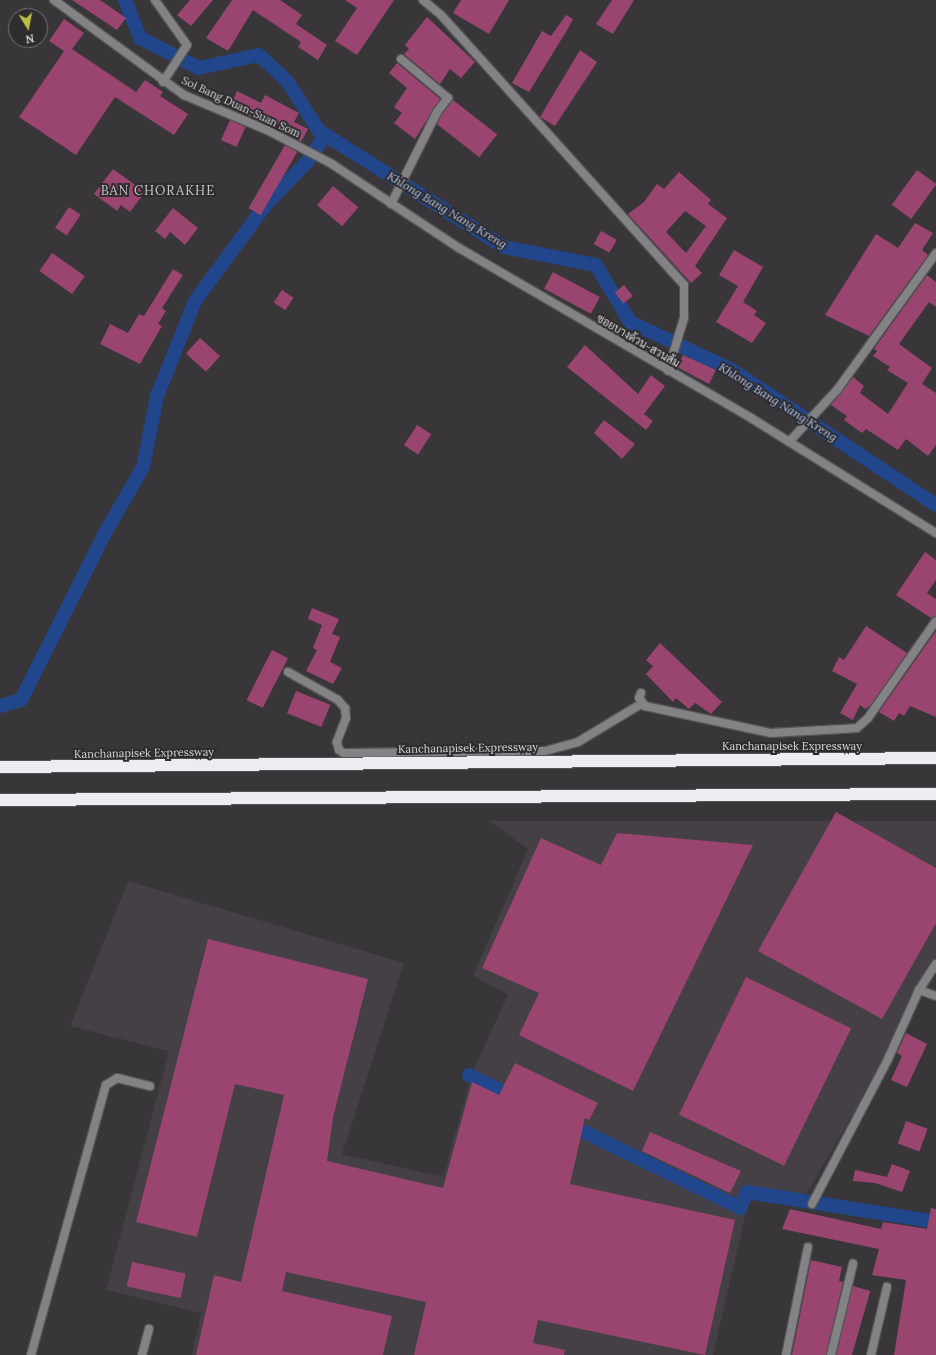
<!DOCTYPE html>
<meta charset="utf-8">
<style>
body{margin:0}
#map{position:relative;width:936px;height:1355px;overflow:hidden;background:#383639;font-family:Lora,Sarabun,serif}
div>[style]{position:absolute}
.built>*{inset:0;background:#453f46}
.canal>*{height:14px;margin:-7px;padding:0 7px;transform-origin:7px;border-radius:7px;background:#22468c}
.building>*{inset:0;background:#99456f;transform-origin:0 0}
.roads{filter:drop-shadow(1px 0 #555356) drop-shadow(-1px 0 #555356) drop-shadow(0 1px #555356) drop-shadow(0 -1px #555356)}
.minor>*{height:8px;margin:-4px;padding:0 4px;transform-origin:4px;border-radius:4px;background:#838385}
.motorway>*{height:12px;margin:-6px;padding:0 6px;transform-origin:6px;border-radius:6px;background:#ededf1}
span{translate:-50% -50%;white-space:nowrap;text-align:center;line-height:1.15;-webkit-text-stroke:4px #2e2c2f;paint-order:stroke}
.street-label{font-size:11px;color:#dad8da}
.water-label{font-size:12px;color:#afc5ed;font-style:italic}
.quarter-label{font-size:13px;color:#c9c6c9;letter-spacing:1px}
.north{position:absolute;left:8px;top:8px;width:40px;height:40px;box-sizing:border-box;background:#2e2c2f;border:1px solid #737173;border-radius:50%;rotate:170deg;font-size:11px;font-weight:700;line-height:16px;text-align:center;color:#dad8da}
.north::after{content:'';display:block;margin:auto;width:14px;height:18px;background:#bfbe41;clip-path:polygon(50% 0,100% 100%,50% 72%,0 100%)}
</style>
<div id="map">
<div class="built">
<div style="clip-path:polygon(489px 821px,936px 821px,936px 971px,803px 1200px,750px 1195px,713px 1355px,192px 1355px,201px 1313px,106px 1290px,169px 1051px,70px 1026px,128px 881px,404px 963px,342px 1154px,443px 1177px,472px 1073px,508px 995px,473px 976px,528px 849px)"></div>
</div>
<div class="canal">
<div style="left:125px;top:0;width:41px;rotate:68.5deg"></div>
<div style="left:140px;top:38px;width:66px;rotate:27deg"></div>
<div style="left:199px;top:68px;width:61px;rotate:-12.2deg"></div>
<div style="left:259px;top:55px;width:38px;rotate:43deg"></div>
<div style="left:287px;top:81px;width:59px;rotate:57.4deg"></div>
<div style="left:319px;top:131px;width:218px;rotate:32.1deg"></div>
<div style="left:504px;top:247px;width:94px;rotate:11.1deg"></div>
<div style="left:596px;top:265px;width:66px;rotate:59.2deg"></div>
<div style="left:630px;top:322px;width:113px;rotate:25.2deg"></div>
<div style="left:732px;top:370px;width:245px;rotate:33.5deg"></div>
<div style="left:0;top:706px;width:22px;rotate:-16deg"></div>
<div style="left:21px;top:700px;width:187px;rotate:-63.3deg"></div>
<div style="left:105px;top:533px;width:76px;rotate:-60.1deg"></div>
<div style="left:143px;top:467px;width:72px;rotate:-78.8deg"></div>
<div style="left:157px;top:396px;width:102px;rotate:-68.2deg"></div>
<div style="left:195px;top:301px;width:122px;rotate:-53.7deg"></div>
<div style="left:267px;top:203px;width:57px;rotate:-45.7deg"></div>
<div style="left:307px;top:162px;width:32px;rotate:-56deg"></div>
<div style="left:469px;top:1075px;width:55px;rotate:26.1deg"></div>
<div style="left:566px;top:1123px;width:194px;rotate:26deg"></div>
<div style="left:740px;top:1208px;width:17px;rotate:-66deg"></div>
<div style="left:747px;top:1192px;width:191px;rotate:9deg"></div>
</div>
<div class="building">
<div style="clip-path:polygon(72px 0,100px 0,126px 18px,117px 30px)"></div>
<div style="clip-path:polygon(190px 0,213px 0,191px 26px,177px 15px)"></div>
<div style="clip-path:polygon(232px 0,280px 0,302px 15px,296px 24px,327px 45px,318px 60px,298px 47px,301px 42px,253px 10px,228px 51px,206px 38px)"></div>
<div style="clip-path:polygon(345px 0,394px 0,357px 55px,335px 41px,357px 8px)"></div>
<div style="clip-path:polygon(461px 0,509px 0,489px 34px,453px 13px)"></div>
<div style="clip-path:polygon(612px 0,634px 0,613px 34px,596px 24px)"></div>
<div style="clip-path:polygon(566px 15px,573px 19px,569px 27px,529px 92px,512px 83px,542px 31px,551px 36px)"></div>
<div style="clip-path:polygon(427px 17px,475px 62px,461px 78px,450px 69px,440px 84px,404px 54px,409px 49px,405px 45px)"></div>
<div style="clip-path:polygon(64px 19px,84px 33px,72px 49px,136px 92px,145px 80px,163px 92px,160px 96px,188px 114px,174px 135px,115px 97px,76px 155px,19px 117px,64px 51px,49px 41px)"></div>
<div style="clip-path:polygon(580px 50px,597px 62px,555px 126px,540px 117px)"></div>
<div style="clip-path:polygon(397px 63px,440px 99px,415px 139px,394px 123px,402px 113px,394px 107px,407px 88px,389px 73px)"></div>
<div style="clip-path:polygon(237px 91px,261px 103px,265px 95px,299px 113px,294px 122px,308px 129px,301px 142px,251px 114px,250px 117px,234px 110px,231px 105px)"></div>
<div style="left:453px;top:100px;width:56px;height:29px;rotate:38deg"></div>
<div style="left:230px;top:120px;width:17px;height:22px;rotate:24deg"></div>
<div style="left:285px;top:145px;width:14px;height:73px;rotate:30deg"></div>
<div style="clip-path:polygon(113px 169px,145px 192px,130px 212px,121px 205px,117px 211px,94px 194px)"></div>
<div style="left:917px;top:170px;width:24px;height:43px;rotate:36deg"></div>
<div style="clip-path:polygon(evenodd,679px 172px,711px 200px,708px 204px,727px 218px,695px 266px,702px 273px,691px 283px,628px 214px,644px 202px,657px 184px,664px 189px,679px 172px,685px 211px,706px 226px,686px 253px,666px 232px,685px 211px)"></div>
<div style="left:333px;top:186px;width:33px;height:25px;rotate:40deg"></div>
<div style="left:69px;top:207px;width:14px;height:25px;rotate:34deg"></div>
<div style="clip-path:polygon(173px 208px,198px 228px,185px 245px,170px 232px,165px 239px,155px 231px)"></div>
<div style="clip-path:polygon(915px 223px,933px 233px,922px 250px,928px 255px,869px 336px,825px 315px,876px 234px,898px 248px)"></div>
<div style="left:601px;top:231px;width:18px;height:15px;rotate:29deg"></div>
<div style="clip-path:polygon(734px 250px,763px 267px,743px 302px,757px 311px,754px 315px,766px 323px,752px 343px,716px 322px,738px 286px,719px 275px)"></div>
<div style="left:52px;top:253px;width:40px;height:22px;rotate:35deg"></div>
<div style="clip-path:polygon(173px 269px,183px 275px,162px 308px,166px 311px,158px 324px,162px 326px,140px 364px,100px 344px,110px 324px,128px 333px,139px 314px,144px 316px)"></div>
<div style="left:553px;top:272px;width:53px;height:19px;rotate:28deg"></div>
<div style="clip-path:polygon(927px 275px,936px 282px,936px 307px,929px 302px,899px 344px,932px 368px,922px 384px,936px 393px,936px 445px,928px 456px,906px 439px,898px 450px,866px 429px,862px 433px,844px 420px,847px 416px,831px 405px,853px 377px,864px 386px,860px 393px,888px 414px,908px 383px,887px 370px,890px 367px,873px 356px,877px 351px,874px 349px)"></div>
<div style="left:624px;top:285px;width:14px;height:12px;rotate:51deg"></div>
<div style="left:282px;top:290px;width:14px;height:15px;rotate:34deg"></div>
<div style="left:200px;top:338px;width:27px;height:21px;rotate:42deg"></div>
<div style="clip-path:polygon(585px 345px,638px 394px,651px 375px,665px 386px,644px 414px,653px 421px,646px 430px,567px 367px)"></div>
<div style="clip-path:polygon(683px 355px,716px 370px,709px 384px,677px 367px)"></div>
<div style="clip-path:polygon(604px 420px,635px 444px,622px 459px,594px 433px)"></div>
<div style="left:417px;top:425px;width:17px;height:24px;rotate:33deg"></div>
<div style="clip-path:polygon(925px 552px,936px 560px,936px 580px,927px 593px,936px 599px,936px 616px,931px 618px,896px 595px)"></div>
<div style="clip-path:polygon(312px 608px,339px 619px,332px 634px,340px 637px,330px 662px,342px 668px,333px 684px,306px 671px,317px 650px,313px 648px,322px 625px,308px 619px)"></div>
<div style="clip-path:polygon(866px 626px,907px 653px,870px 706px,865px 709px,860px 705px,853px 720px,840px 713px,857px 684px,832px 671px,839px 657px,844px 660px)"></div>
<div style="clip-path:polygon(936px 631px,936px 717px,910px 706px,904px 716px,899px 713px,894px 721px,879px 712px)"></div>
<div style="clip-path:polygon(660px 643px,722px 702px,711px 714px,695px 703px,689px 709px,676px 698px,673px 702px,646px 674px,653px 666px,646px 660px)"></div>
<div style="left:272px;top:650px;width:18px;height:56px;rotate:27deg"></div>
<div style="left:296px;top:691px;width:37px;height:24px;rotate:22deg"></div>
<div style="clip-path:polygon(836px 812px,936px 868px,936px 923px,882px 1019px,758px 951px)"></div>
<div style="clip-path:polygon(617px 833px,753px 845px,633px 1091px,519px 1035px,539px 993px,482px 968px,541px 838px,601px 865px)"></div>
<div style="clip-path:polygon(208px 939px,368px 979px,333px 1118px,327px 1161px,443px 1188px,472px 1082px,499px 1095px,515px 1063px,598px 1103px,589px 1120px,585px 1118px,570px 1184px,735px 1220px,705px 1355px,538px 1320px,533px 1343px,565px 1350px,564px 1355px,414px 1355px,426px 1302px,286px 1272px,282px 1291px,392px 1316px,383px 1355px,196px 1355px,214px 1275px,241px 1282px,284px 1095px,235px 1084px,197px 1237px,136px 1222px)"></div>
<div style="left:746px;top:977px;width:117px;height:153px;rotate:26deg"></div>
<div style="clip-path:polygon(906px 1033px,927px 1044px,907px 1087px,891px 1080px,902px 1056px,897px 1053px)"></div>
<div style="left:906px;top:1121px;width:23px;height:24px;rotate:20deg"></div>
<div style="clip-path:polygon(650px 1132px,741px 1171px,730px 1193px,642px 1151px)"></div>
<div style="clip-path:polygon(892px 1164px,910px 1171px,902px 1192px,875px 1183px,853px 1181px,855px 1170px,887px 1177px)"></div>
<div style="clip-path:polygon(931px 1208px,936px 1209px,936px 1355px,894px 1355px,906px 1280px,872px 1275px,879px 1249px,782px 1229px,790px 1209px,881px 1229px,883px 1222px,927px 1229px)"></div>
<div style="clip-path:polygon(811px 1260px,842px 1267px,839px 1281px,843px 1282px,826px 1355px,792px 1355px)"></div>
<div style="left:132px;top:1262px;width:55px;height:25px;rotate:12deg"></div>
<div style="left:853px;top:1286px;width:18px;height:71px;rotate:16deg"></div>
</div>
<div class="roads">
<div class="minor">
<div style="left:54px;top:0;width:161px;rotate:36.2deg"></div>
<div style="left:184px;top:95px;width:90px;rotate:22.9deg"></div>
<div style="left:267px;top:130px;width:73px;rotate:27.6deg"></div>
<div style="left:332px;top:164px;width:152px;rotate:33.5deg"></div>
<div style="left:459px;top:248px;width:338px;rotate:30.2deg"></div>
<div style="left:751px;top:418px;width:218px;rotate:31.9deg"></div>
<div style="left:155px;top:0;width:55px;rotate:54.6deg"></div>
<div style="left:187px;top:45px;width:44px;rotate:123deg"></div>
<div style="left:423px;top:0;width:23px;rotate:40deg"></div>
<div style="left:441px;top:15px;width:363px;rotate:48deg"></div>
<div style="left:684px;top:285px;width:33px;rotate:90deg"></div>
<div style="left:684px;top:318px;width:55px;rotate:106.8deg"></div>
<div style="left:391px;top:204px;width:103px;rotate:-63.4deg"></div>
<div style="left:437px;top:112px;width:18px;rotate:-52deg"></div>
<div style="left:448px;top:98px;width:61px;rotate:-140.3deg"></div>
<div style="left:789px;top:442px;width:71px;rotate:-47.3deg"></div>
<div style="left:837px;top:390px;width:169px;rotate:-54.1deg"></div>
<div style="left:288px;top:672px;width:57px;rotate:29.2deg"></div>
<div style="left:338px;top:700px;width:11px;rotate:49deg"></div>
<div style="left:345px;top:708px;width:10px;rotate:84deg"></div>
<div style="left:346px;top:718px;width:26px;rotate:111deg"></div>
<div style="left:337px;top:742px;width:8px;rotate:76deg"></div>
<div style="left:339px;top:750px;width:6px;rotate:31deg"></div>
<div style="left:344px;top:753px;width:201px;rotate:-0.6deg"></div>
<div style="left:545px;top:751px;width:34px;rotate:-15deg"></div>
<div style="left:578px;top:742px;width:74px;rotate:-31.1deg"></div>
<div style="left:641px;top:693px;width:5px;rotate:112deg"></div>
<div style="left:639px;top:698px;width:10px;rotate:53deg"></div>
<div style="left:645px;top:706px;width:129px;rotate:12.1deg"></div>
<div style="left:771px;top:733px;width:86px;rotate:-3.3deg"></div>
<div style="left:857px;top:728px;width:15px;rotate:-42deg"></div>
<div style="left:868px;top:718px;width:118px;rotate:-55deg"></div>
<div style="left:919px;top:990px;width:18px;rotate:19deg"></div>
<div style="left:812px;top:1204px;width:164px;rotate:-62.3deg"></div>
<div style="left:888px;top:1059px;width:76px;rotate:-65.8deg"></div>
<div style="left:919px;top:990px;width:31px;rotate:-57deg"></div>
<div style="left:31px;top:1355px;width:280px;rotate:-74.5deg"></div>
<div style="left:106px;top:1085px;width:13px;rotate:-32deg"></div>
<div style="left:117px;top:1078px;width:34px;rotate:14deg"></div>
<div style="left:142px;top:1355px;width:27px;rotate:-75deg"></div>
<div style="left:786px;top:1355px;width:110px;rotate:-78.5deg"></div>
<div style="left:831px;top:1355px;width:94px;rotate:-76.4deg"></div>
<div style="left:871px;top:1355px;width:70px;rotate:-76.8deg"></div>
</div>
<div class="motorway">
<div style="left:0;top:767px;width:936px;rotate:-0.55deg"></div>
<div style="left:0;top:800px;width:936px;rotate:-0.37deg"></div>
</div>
</div>
<div class="street-label">
<span style="left:241px;top:107px;rotate:25deg">Soi Bang Duan-Suan Som</span>
<span style="left:638px;top:341px;rotate:30deg">ซอยบางด้วน-สวนส้ม</span>
<span style="left:792px;top:746px">Kanchanapisek Expressway</span>
<span style="left:468px;top:748px;rotate:-1deg">Kanchanapisek Expressway</span>
<span style="left:144px;top:753px;rotate:-1deg">Kanchanapisek Expressway</span>
</div>
<div class="water-label">
<span style="left:447px;top:210px;rotate:31deg">Khlong Bang Nang Kreng</span>
<span style="left:778px;top:402px;rotate:32deg">Khlong Bang Nang Kreng</span>
</div>
<div class="quarter-label">
<span style="left:158px;top:191px">BAN CHORAKHE</span>
</div>
<div class="north">N</div>
</div>
